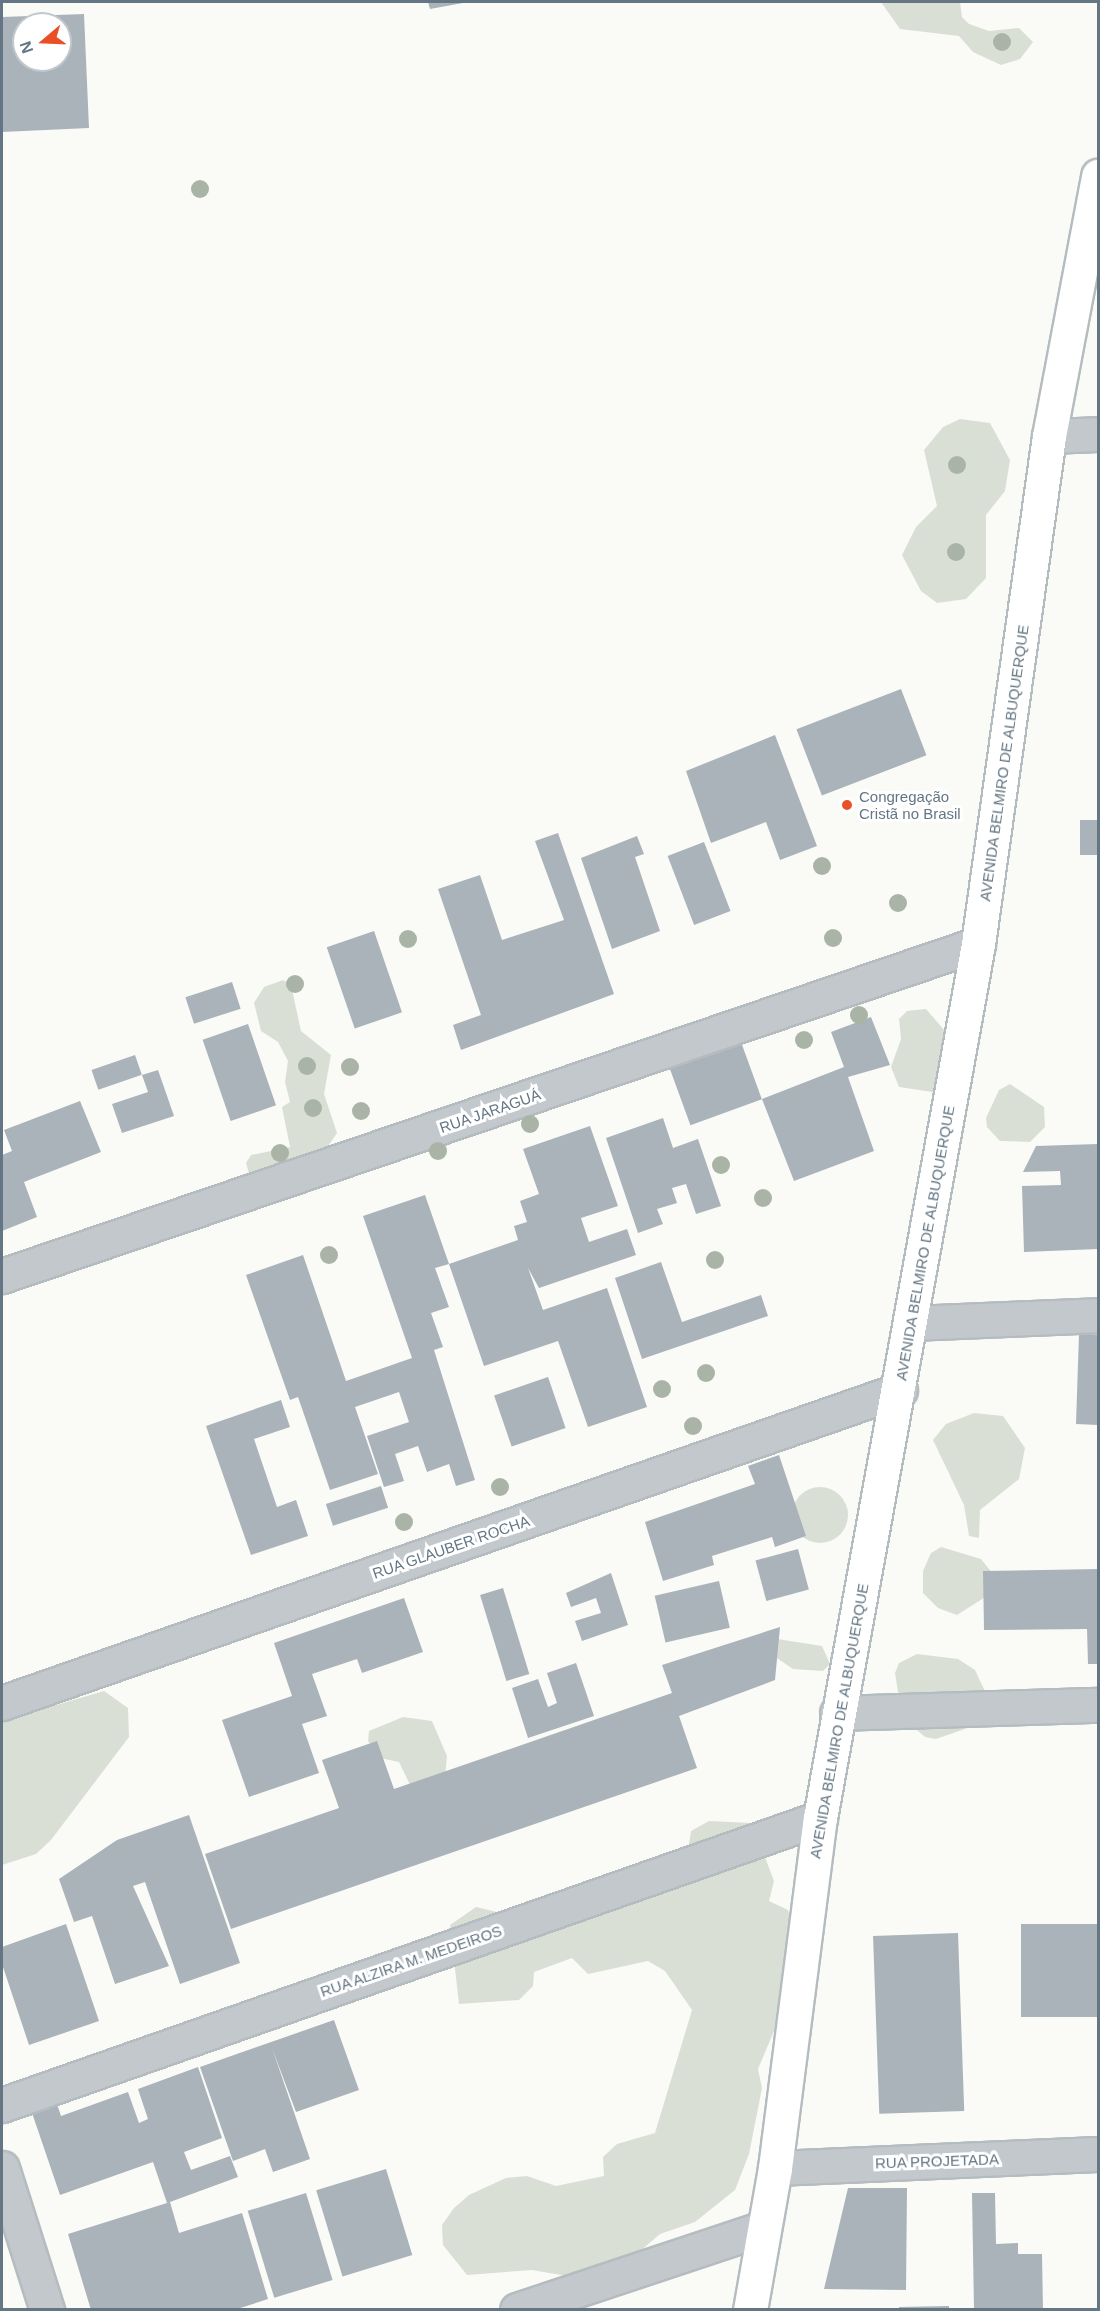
<!DOCTYPE html>
<meta charset="utf-8">
<style>
body{margin:0}
#map{position:relative;width:1100px;height:2311px;overflow:hidden;background:#fafaf7;font-family:Arial,sans-serif}
div>[style]{position:absolute}
.green>*{inset:0;background:#dadfd6}
.round{border-radius:50%}
.building>*{inset:0;background:#aab3b9;transform-origin:0 0}
.roads{filter:drop-shadow(2px 0 #b5bcc0) drop-shadow(-2px 0 #b5bcc0) drop-shadow(0 2px #b5bcc0) drop-shadow(0 -2px #b5bcc0)}
.minor>*{height:33px;margin:-16.5px;padding:0 16.5px;transform-origin:16.5px;border-radius:16.5px;background:#c3c8cc}
.secondary>*{height:33px;margin:-16.5px;padding:0 16.5px;transform-origin:16.5px;border-radius:16.5px;background:#fff}
.trees>*{width:18px;height:18px;margin:-9px;border-radius:50%;background:#aab4a6}
.dots>*{width:16px;height:16px;translate:-50% -50%;box-sizing:border-box;border:3px solid #fff;border-radius:50%}
span{translate:-50% -50%;white-space:nowrap;text-align:center;line-height:1.15;-webkit-text-stroke:6px #fff;paint-order:stroke}
.street-label{font-size:15px;color:#647683}
.poi-label{font-size:15px;color:#647683}
.left{translate:0 -50%;text-align:left}
.frame{position:absolute;inset:0;border:3px solid #647683;pointer-events:none}
.north{position:absolute;left:12px;top:12px;width:60px;height:60px;box-sizing:border-box;background:#fff;border:2px solid #c1c8cd;border-radius:50%;rotate:251deg;font-size:16px;font-weight:700;line-height:24px;text-align:center;color:#647683}
.north::after{content:'';display:block;margin:auto;width:21px;height:27px;background:#e95028;clip-path:polygon(50% 0,100% 100%,50% 72%,0 100%)}
</style>
<div id="map">
<div class="green">
<div style="clip-path:polygon(881px 2px,960px 2px,962px 17px,969px 24px,989px 31px,1019px 28px,1033px 42px,1020px 59px,1001px 65px,973px 52px,959px 36px,900px 29px)"></div>
<div style="clip-path:polygon(960px 419px,990px 423px,1010px 460px,1005px 491px,986px 515px,986px 578px,966px 599px,937px 603px,921px 591px,902px 555px,916px 527px,937px 506px,924px 450px,943px 427px)"></div>
<div style="clip-path:polygon(283px 980px,291px 985px,301px 1031px,331px 1055px,324px 1094px,337px 1133px,326px 1149px,252px 1184px,246px 1163px,251px 1155px,290px 1147px,282px 1107px,290px 1102px,285px 1082px,288px 1061px,278px 1042px,261px 1031px,254px 1003px,264px 987px)"></div>
<div style="clip-path:polygon(926px 1009px,945px 1031px,939px 1093px,899px 1087px,891px 1067px,901px 1039px,899px 1019px,907px 1011px)"></div>
<div style="clip-path:polygon(1010px 1084px,1044px 1107px,1045px 1127px,1030px 1142px,1000px 1141px,987px 1127px,986px 1118px,999px 1090px)"></div>
<div style="clip-path:polygon(974px 1413px,1003px 1416px,1025px 1448px,1019px 1479px,980px 1510px,979px 1538px,969px 1536px,964px 1505px,933px 1440px,946px 1424px)"></div>
<div class="round" style="left:792px;top:1487px;width:56px;height:56px"></div>
<div style="clip-path:polygon(941px 1547px,981px 1559px,993px 1574px,990px 1594px,957px 1615px,938px 1608px,923px 1593px,923px 1571px,931px 1553px)"></div>
<div style="clip-path:polygon(771px 1638px,822px 1646px,830px 1664px,823px 1671px,793px 1669px,768px 1652px)"></div>
<div style="clip-path:polygon(917px 1654px,958px 1659px,975px 1670px,991px 1704px,985px 1722px,936px 1739px,925px 1737px,902px 1717px,895px 1673px,899px 1663px)"></div>
<div style="clip-path:polygon(104px 1691px,128px 1708px,129px 1737px,51px 1840px,36px 1854px,2px 1865px,2px 1721px)"></div>
<div style="clip-path:polygon(403px 1717px,432px 1721px,447px 1756px,445px 1777px,412px 1789px,399px 1762px,380px 1758px,368px 1741px,369px 1731px)"></div>
<div style="clip-path:polygon(709px 1821px,752px 1823px,774px 1881px,769px 1901px,788px 1910px,793px 1930px,774px 2031px,758px 2069px,762px 2088px,749px 2154px,735px 2190px,695px 2222px,660px 2234px,631px 2259px,573px 2277px,532px 2270px,467px 2275px,443px 2245px,442px 2225px,454px 2208px,469px 2195px,506px 2178px,527px 2176px,556px 2186px,604px 2176px,603px 2157px,617px 2144px,655px 2133px,692px 2010px,665px 1971px,648px 1961px,588px 1974px,572px 1958px,534px 1972px,533px 1986px,519px 2000px,459px 2004px,450px 1925px,476px 1907px,497px 1912px,512px 1928px,585px 1911px,610px 1912px,688px 1851px,691px 1831px)"></div>
</div>
<div class="building">
<div style="clip-path:polygon(428px 2px,463px 2px,463px 3px,430px 9px)"></div>
<div style="clip-path:polygon(evenodd,84px 14px,89px 128px,2px 132px,2px 17px,84px 14px,24px 24px,60px 24px,60px 60px,24px 60px,24px 24px)"></div>
<div style="left:901px;top:689px;width:71px;height:112px;rotate:69deg"></div>
<div style="clip-path:polygon(775px 735px,817px 846px,780px 860px,766px 822px,711px 843px,686px 771px)"></div>
<div style="left:1098px;top:820px;width:35px;height:18px;rotate:90deg"></div>
<div style="clip-path:polygon(558px 833px,614px 994px,461px 1050px,453px 1025px,481px 1015px,438px 889px,480px 875px,502px 940px,564px 920px,535px 841px)"></div>
<div style="clip-path:polygon(637px 836px,644px 854px,635px 857px,660px 931px,612px 949px,581px 858px)"></div>
<div style="left:704px;top:842px;width:74px;height:39px;rotate:69deg"></div>
<div style="left:374px;top:931px;width:86px;height:50px;rotate:71deg"></div>
<div style="left:232px;top:982px;width:28px;height:49px;rotate:72deg"></div>
<div style="clip-path:polygon(871px 1017px,890px 1065px,848px 1077px,874px 1151px,794px 1181px,762px 1099px,844px 1067px,831px 1032px)"></div>
<div style="left:248px;top:1024px;width:86px;height:48px;rotate:71deg"></div>
<div style="left:741px;top:1042px;width:61px;height:76px;rotate:70deg"></div>
<div style="left:135px;top:1055px;width:21px;height:46px;rotate:71deg"></div>
<div style="clip-path:polygon(158px 1070px,174px 1116px,122px 1133px,112px 1104px,148px 1092px,142px 1075px)"></div>
<div style="clip-path:polygon(80px 1101px,101px 1152px,24px 1182px,37px 1217px,2px 1231px,2px 1155px,12px 1151px,4px 1130px)"></div>
<div style="clip-path:polygon(663px 1118px,673px 1148px,698px 1139px,721px 1206px,696px 1214px,686px 1184px,672px 1188px,677px 1203px,657px 1209px,663px 1224px,638px 1233px,606px 1138px)"></div>
<div style="clip-path:polygon(590px 1126px,618px 1206px,581px 1218px,589px 1242px,627px 1229px,636px 1255px,539px 1288px,528px 1268px,543px 1310px,607px 1288px,647px 1407px,588px 1427px,558px 1341px,484px 1366px,449px 1264px,518px 1240px,514px 1226px,527px 1222px,520px 1201px,539px 1194px,523px 1149px)"></div>
<div style="clip-path:polygon(1098px 1144px,1098px 1249px,1024px 1252px,1022px 1186px,1061px 1185px,1060px 1171px,1023px 1172px,1036px 1146px)"></div>
<div style="clip-path:polygon(425px 1195px,449px 1264px,435px 1268px,449px 1307px,431px 1313px,443px 1347px,434px 1350px,475px 1480px,456px 1486px,449px 1464px,427px 1472px,418px 1446px,395px 1454px,404px 1481px,384px 1487px,367px 1436px,409px 1422px,399px 1392px,355px 1407px,378px 1474px,330px 1490px,298px 1397px,290px 1400px,246px 1275px,303px 1255px,346px 1381px,412px 1358px,363px 1216px)"></div>
<div style="clip-path:polygon(661px 1262px,682px 1322px,761px 1295px,768px 1316px,642px 1359px,615px 1278px)"></div>
<div style="clip-path:polygon(1079px 1334px,1098px 1335px,1098px 1425px,1076px 1424px)"></div>
<div style="left:548px;top:1377px;width:54px;height:57px;rotate:71deg"></div>
<div style="clip-path:polygon(281px 1400px,290px 1427px,254px 1439px,277px 1507px,296px 1500px,308px 1536px,251px 1555px,206px 1426px)"></div>
<div style="clip-path:polygon(779px 1455px,806px 1536px,775px 1547px,772px 1537px,712px 1556px,714px 1565px,663px 1581px,645px 1522px,755px 1484px,748px 1466px)"></div>
<div style="left:381px;top:1486px;width:23px;height:58px;rotate:72deg"></div>
<div style="left:798px;top:1549px;width:42px;height:44px;rotate:75deg"></div>
<div style="clip-path:polygon(1098px 1569px,1098px 1664px,1088px 1664px,1087px 1629px,984px 1630px,983px 1571px)"></div>
<div style="clip-path:polygon(611px 1573px,628px 1625px,582px 1641px,575px 1621px,601px 1613px,596px 1598px,571px 1607px,566px 1593px)"></div>
<div style="left:719px;top:1581px;width:48px;height:66px;rotate:77deg"></div>
<div style="left:503px;top:1588px;width:90px;height:24px;rotate:73deg"></div>
<div style="clip-path:polygon(404px 1598px,423px 1652px,362px 1673px,357px 1659px,312px 1674px,327px 1716px,302px 1724px,319px 1773px,249px 1797px,222px 1720px,292px 1696px,274px 1643px)"></div>
<div style="clip-path:polygon(780px 1627px,775px 1680px,679px 1716px,697px 1768px,231px 1929px,205px 1854px,339px 1808px,322px 1760px,377px 1741px,394px 1789px,672px 1693px,662px 1665px)"></div>
<div style="clip-path:polygon(576px 1663px,594px 1716px,528px 1738px,512px 1688px,538px 1679px,548px 1707px,557px 1703px,547px 1673px)"></div>
<div style="clip-path:polygon(189px 1815px,240px 1963px,180px 1984px,145px 1882px,133px 1886px,169px 1966px,115px 1984px,92px 1916px,74px 1922px,59px 1879px,117px 1840px)"></div>
<div style="clip-path:polygon(66px 1924px,99px 2021px,29px 2045px,2px 1964px,2px 1947px)"></div>
<div style="left:1098px;top:1924px;width:93px;height:77px;rotate:90deg"></div>
<div style="left:958px;top:1933px;width:178px;height:85px;rotate:88deg"></div>
<div style="clip-path:polygon(334px 2020px,359px 2090px,296px 2112px,272px 2048px,310px 2159px,273px 2172px,265px 2149px,233px 2161px,200px 2067px)"></div>
<div style="clip-path:polygon(198px 2067px,222px 2138px,184px 2152px,191px 2170px,230px 2156px,238px 2177px,170px 2202px,179px 2233px,242px 2213px,268px 2299px,234px 2310px,91px 2310px,68px 2234px,167px 2203px,153px 2162px,60px 2195px,31px 2110px,56px 2101px,61px 2116px,128px 2092px,139px 2123px,148px 2119px,138px 2089px)"></div>
<div style="left:386px;top:2169px;width:90px;height:73px;rotate:73deg"></div>
<div style="clip-path:polygon(848px 2188px,907px 2188px,906px 2290px,824px 2289px)"></div>
<div style="left:306px;top:2193px;width:91px;height:61px;rotate:73deg"></div>
<div style="clip-path:polygon(972px 2193px,995px 2193px,996px 2244px,1018px 2243px,1018px 2254px,1042px 2254px,1043px 2310px,974px 2310px)"></div>
<div style="clip-path:polygon(949px 2306px,949px 2310px,899px 2310px,899px 2307px)"></div>
</div>
<div class="roads">
<div class="minor">
<div style="left:1049px;top:436px;width:49px;rotate:-2.3deg"></div>
<div style="left:2px;top:1276px;width:1031px;rotate:-18.79deg"></div>
<div style="left:910px;top:1323px;width:188px;rotate:-2.4deg"></div>
<div style="left:2px;top:1703px;width:951px;rotate:-19.22deg"></div>
<div style="left:837px;top:1713px;width:261px;rotate:-1.8deg"></div>
<div style="left:2px;top:2105px;width:867px;rotate:-19.33deg"></div>
<div style="left:2px;top:2168px;width:149px;rotate:72.4deg"></div>
<div style="left:775px;top:2168px;width:323px;rotate:-2.5deg"></div>
<div style="left:517px;top:2310px;width:259px;rotate:-18.4deg"></div>
</div>
<div class="secondary">
<div style="left:750px;top:2310px;width:144px;rotate:-80deg"></div>
<div style="left:775px;top:2168px;width:353px;rotate:-82.7deg"></div>
<div style="left:820px;top:1818px;width:888px;rotate:-79.75deg"></div>
<div style="left:978px;top:944px;width:513px;rotate:-82.04deg"></div>
<div style="left:1049px;top:436px;width:265px;rotate:-79.3deg"></div>
</div>
</div>
<div class="trees">
<div style="left:1002px;top:42px"></div>
<div style="left:200px;top:189px"></div>
<div style="left:957px;top:465px"></div>
<div style="left:956px;top:552px"></div>
<div style="left:822px;top:866px"></div>
<div style="left:898px;top:903px"></div>
<div style="left:833px;top:938px"></div>
<div style="left:408px;top:939px"></div>
<div style="left:295px;top:984px"></div>
<div style="left:859px;top:1015px"></div>
<div style="left:804px;top:1040px"></div>
<div style="left:307px;top:1066px"></div>
<div style="left:350px;top:1067px"></div>
<div style="left:313px;top:1108px"></div>
<div style="left:361px;top:1111px"></div>
<div style="left:530px;top:1124px"></div>
<div style="left:438px;top:1151px"></div>
<div style="left:280px;top:1153px"></div>
<div style="left:721px;top:1165px"></div>
<div style="left:763px;top:1198px"></div>
<div style="left:329px;top:1255px"></div>
<div style="left:715px;top:1260px"></div>
<div style="left:706px;top:1373px"></div>
<div style="left:662px;top:1389px"></div>
<div style="left:693px;top:1426px"></div>
<div style="left:500px;top:1487px"></div>
<div style="left:404px;top:1522px"></div>
</div>
<div class="dots">
<div style="left:847px;top:805px;background:#e95028"></div>
</div>
<div class="street-label">
<span style="left:1004px;top:763px;rotate:-82deg">AVENIDA BELMIRO DE ALBUQUERQUE</span>
<span style="left:490px;top:1111px;rotate:-19deg">RUA JARAGUÁ</span>
<span style="left:925px;top:1243px;rotate:-80deg">AVENIDA BELMIRO DE ALBUQUERQUE</span>
<span style="left:451px;top:1547px;rotate:-19deg">RUA GLAUBER ROCHA</span>
<span style="left:839px;top:1721px;rotate:-80deg">AVENIDA BELMIRO DE ALBUQUERQUE</span>
<span style="left:411px;top:1961px;rotate:-19deg">RUA ALZIRA M. MEDEIROS</span>
<span style="left:937px;top:2161px;rotate:-2deg">RUA PROJETADA</span>
</div>
<div class="poi-label">
<span class="left" style="left:859px;top:805px">Congregação<br>Cristã no Brasil</span>
</div>
<div class="frame"></div>
<div class="north">N</div>
</div>
